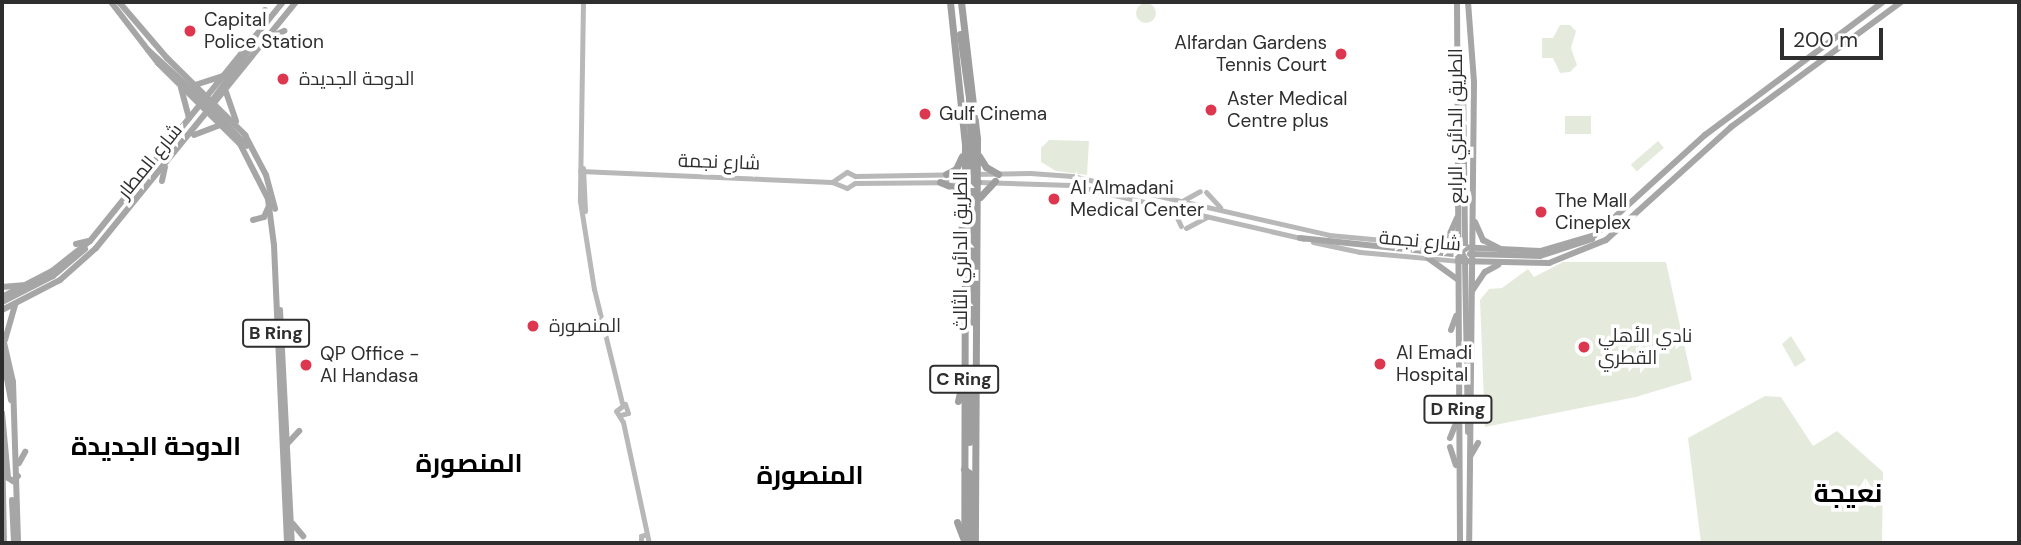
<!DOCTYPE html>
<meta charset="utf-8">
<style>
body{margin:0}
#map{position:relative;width:2021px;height:545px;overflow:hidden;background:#fff;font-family:"DM Sans",Cairo,sans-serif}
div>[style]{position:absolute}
.green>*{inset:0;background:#e5ebdc;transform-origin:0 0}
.round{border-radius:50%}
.secondary>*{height:5px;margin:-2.5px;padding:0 2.5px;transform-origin:2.5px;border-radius:2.5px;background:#b8b8b8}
.primary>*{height:6px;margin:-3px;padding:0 3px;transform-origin:3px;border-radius:3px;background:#a6a6a6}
.trunk>*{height:7px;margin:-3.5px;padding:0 3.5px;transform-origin:3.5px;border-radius:3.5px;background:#9e9e9e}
.dots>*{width:19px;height:19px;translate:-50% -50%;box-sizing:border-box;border:4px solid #fff;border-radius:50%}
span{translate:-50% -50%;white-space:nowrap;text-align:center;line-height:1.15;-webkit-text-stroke:7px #fff;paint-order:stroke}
.shield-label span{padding:2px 5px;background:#fff;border:2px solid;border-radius:5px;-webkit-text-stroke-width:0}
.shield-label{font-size:18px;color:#2e2e2e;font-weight:700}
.poi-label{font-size:19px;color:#2e2e2e}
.left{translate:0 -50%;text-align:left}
.right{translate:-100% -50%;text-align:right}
.street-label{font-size:19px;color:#2e2e2e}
.district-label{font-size:26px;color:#000;font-weight:700}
.frame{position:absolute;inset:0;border:4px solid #2e2e2e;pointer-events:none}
.scale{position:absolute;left:1780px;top:28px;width:103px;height:32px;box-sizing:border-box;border:4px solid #2e2e2e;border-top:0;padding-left:9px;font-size:21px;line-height:24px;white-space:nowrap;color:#2e2e2e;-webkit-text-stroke:5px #fff;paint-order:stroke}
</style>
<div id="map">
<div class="green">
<div class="round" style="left:1136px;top:3px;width:20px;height:20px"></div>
<div style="clip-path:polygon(1560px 25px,1570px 25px,1576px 31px,1571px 48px,1577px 65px,1570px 72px,1560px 73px,1553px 58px,1542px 58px,1542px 38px,1553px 38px)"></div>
<div style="left:1565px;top:116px;width:26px;height:18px"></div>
<div style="clip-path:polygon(1049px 140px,1089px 141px,1087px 175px,1056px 171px,1041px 162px,1041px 148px)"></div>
<div style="left:1658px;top:141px;width:9px;height:36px;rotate:49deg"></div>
<div style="clip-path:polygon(1563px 262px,1666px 262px,1692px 380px,1636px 397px,1485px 427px,1480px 300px,1489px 289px,1502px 288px,1528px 269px,1534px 277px)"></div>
<div style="clip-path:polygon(1791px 336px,1806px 360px,1795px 367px,1782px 344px)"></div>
<div style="clip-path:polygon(1765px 396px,1781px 397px,1813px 446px,1837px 431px,1883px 472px,1882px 543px,1701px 543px,1688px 438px)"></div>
</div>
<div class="secondary">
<div style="left:583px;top:2px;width:199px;rotate:90.9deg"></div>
<div style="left:580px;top:201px;width:89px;rotate:81deg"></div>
<div style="left:594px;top:289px;width:117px;rotate:76.2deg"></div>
<div style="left:583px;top:168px;width:43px;rotate:87.3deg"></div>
<div style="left:580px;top:171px;width:252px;rotate:2.5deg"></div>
<div style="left:832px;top:182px;width:16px;rotate:22deg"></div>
<div style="left:847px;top:188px;width:9px;rotate:-32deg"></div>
<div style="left:855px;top:176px;width:175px;rotate:-1deg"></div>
<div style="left:1030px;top:173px;width:42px;rotate:4.1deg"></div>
<div style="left:1072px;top:176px;width:264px;rotate:12.9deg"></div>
<div style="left:1329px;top:235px;width:130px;rotate:5.3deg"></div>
<div style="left:832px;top:182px;width:18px;rotate:-34deg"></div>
<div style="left:847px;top:172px;width:9px;rotate:27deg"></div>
<div style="left:977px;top:182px;width:94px;rotate:1.8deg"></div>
<div style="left:1071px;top:185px;width:239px;rotate:13deg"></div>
<div style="left:855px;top:183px;width:112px;rotate:-0.5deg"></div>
<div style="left:1206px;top:192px;width:21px;rotate:47deg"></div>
<div style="left:1184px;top:200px;width:18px;rotate:-29deg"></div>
<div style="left:1172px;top:207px;width:21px;rotate:65deg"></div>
<div style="left:1186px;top:228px;width:24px;rotate:-28deg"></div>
<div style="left:1313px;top:242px;width:48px;rotate:12deg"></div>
<div style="left:1360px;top:252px;width:98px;rotate:5.2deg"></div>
<div style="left:620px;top:415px;width:8px;rotate:-14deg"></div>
<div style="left:628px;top:413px;width:9px;rotate:-108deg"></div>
<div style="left:625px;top:404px;width:11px;rotate:142deg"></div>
<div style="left:616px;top:411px;width:13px;rotate:58deg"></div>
<div style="left:623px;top:422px;width:124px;rotate:77.9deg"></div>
<div style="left:641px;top:543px;width:7px;rotate:-90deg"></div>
<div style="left:641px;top:536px;width:6px;rotate:-18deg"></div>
</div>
<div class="primary">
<div style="left:111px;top:2px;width:77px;rotate:52.4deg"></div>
<div style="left:158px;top:63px;width:115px;rotate:44.6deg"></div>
<div style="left:240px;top:144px;width:62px;rotate:63deg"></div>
<div style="left:268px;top:199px;width:46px;rotate:82.6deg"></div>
<div style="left:274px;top:245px;width:298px;rotate:87.5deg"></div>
<div style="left:119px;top:2px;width:74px;rotate:49.4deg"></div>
<div style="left:167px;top:58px;width:110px;rotate:44.6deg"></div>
<div style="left:245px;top:135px;width:45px;rotate:62.3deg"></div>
<div style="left:266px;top:175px;width:35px;rotate:75deg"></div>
<div style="left:1457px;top:2px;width:541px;rotate:89.68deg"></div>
<div style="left:1468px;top:2px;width:80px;rotate:85.7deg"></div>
<div style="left:1474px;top:82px;width:461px;rotate:90.6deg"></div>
<div style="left:265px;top:10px;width:14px;rotate:90deg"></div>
<div style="left:269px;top:38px;width:17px;rotate:-25deg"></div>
<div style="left:148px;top:50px;width:80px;rotate:42.5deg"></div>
<div style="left:1463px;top:78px;width:171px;rotate:89.3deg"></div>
<div style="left:195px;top:85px;width:29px;rotate:-18deg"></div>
<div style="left:181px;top:88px;width:31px;rotate:75deg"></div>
<div style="left:226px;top:92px;width:31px;rotate:71deg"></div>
<div style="left:211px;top:102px;width:69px;rotate:-53.8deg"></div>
<div style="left:211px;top:108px;width:52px;rotate:46.5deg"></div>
<div style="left:194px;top:135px;width:28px;rotate:-21deg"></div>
<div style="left:162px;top:181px;width:14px;rotate:-78deg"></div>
<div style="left:253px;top:220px;width:11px;rotate:-15deg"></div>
<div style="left:264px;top:217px;width:10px;rotate:-66deg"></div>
<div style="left:1475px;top:222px;width:20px;rotate:66deg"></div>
<div style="left:1483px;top:240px;width:18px;rotate:27deg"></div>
<div style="left:1300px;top:238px;width:163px;rotate:6deg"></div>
<div style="left:76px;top:244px;width:12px;rotate:-14deg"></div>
<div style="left:1436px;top:245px;width:14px;rotate:-30deg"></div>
<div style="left:1448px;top:238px;width:22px;rotate:-66deg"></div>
<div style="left:1458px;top:247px;width:83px;rotate:2.8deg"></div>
<div style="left:1541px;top:251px;width:56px;rotate:-16.5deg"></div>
<div style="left:1595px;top:235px;width:149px;rotate:-42.3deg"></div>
<div style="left:1705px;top:135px;width:222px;rotate:-36.8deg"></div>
<div style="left:1460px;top:248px;width:12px;rotate:66deg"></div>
<div style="left:1465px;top:259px;width:173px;rotate:89deg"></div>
<div style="left:1470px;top:254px;width:70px;rotate:1.6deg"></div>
<div style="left:1540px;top:256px;width:55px;rotate:-18.1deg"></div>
<div style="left:1428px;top:258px;width:36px;rotate:36deg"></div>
<div style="left:1458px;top:261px;width:91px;rotate:1.3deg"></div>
<div style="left:1549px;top:263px;width:61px;rotate:-22deg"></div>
<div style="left:1606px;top:240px;width:169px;rotate:-42.1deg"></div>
<div style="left:1731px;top:127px;width:211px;rotate:-36.3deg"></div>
<div style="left:2px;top:287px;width:21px;rotate:-5deg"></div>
<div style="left:1472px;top:291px;width:23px;rotate:-56deg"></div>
<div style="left:1485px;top:272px;width:15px;rotate:-28deg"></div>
<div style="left:2px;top:297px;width:56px;rotate:-27.5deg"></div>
<div style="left:52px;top:271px;width:48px;rotate:-38.3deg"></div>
<div style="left:90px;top:241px;width:307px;rotate:-51.1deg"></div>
<div style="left:2px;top:302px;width:57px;rotate:-27deg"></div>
<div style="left:53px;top:276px;width:42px;rotate:-40.2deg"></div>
<div style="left:2px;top:310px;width:65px;rotate:-27.3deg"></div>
<div style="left:60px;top:280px;width:48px;rotate:-41.6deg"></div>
<div style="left:96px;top:248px;width:317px;rotate:-50.9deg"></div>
<div style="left:280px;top:310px;width:233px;rotate:87.1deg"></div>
<div style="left:1451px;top:330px;width:15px;rotate:-70deg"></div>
<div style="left:2px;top:334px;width:49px;rotate:77.1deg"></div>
<div style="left:13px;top:382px;width:161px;rotate:88.2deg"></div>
<div style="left:5px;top:340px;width:37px;rotate:-74deg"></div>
<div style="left:2px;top:352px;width:49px;rotate:79.4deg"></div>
<div style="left:2px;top:413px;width:65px;rotate:84.7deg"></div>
<div style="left:8px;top:478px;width:6px;rotate:31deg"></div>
<div style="left:13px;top:481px;width:7px;rotate:-45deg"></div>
<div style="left:1450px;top:438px;width:18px;rotate:-68deg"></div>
<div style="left:2px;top:441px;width:102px;rotate:88.9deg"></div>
<div style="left:287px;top:444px;width:18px;rotate:-47deg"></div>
<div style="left:1450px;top:447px;width:19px;rotate:72deg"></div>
<div style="left:1471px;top:455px;width:14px;rotate:-60deg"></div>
<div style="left:19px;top:463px;width:13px;rotate:-61deg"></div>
<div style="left:12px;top:500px;width:43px;rotate:87.3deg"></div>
<div style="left:293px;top:524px;width:16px;rotate:50deg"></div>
</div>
<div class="trunk">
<div style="left:950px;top:2px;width:144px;rotate:84deg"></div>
<div style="left:965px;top:145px;width:398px;rotate:90.1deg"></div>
<div style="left:961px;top:2px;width:138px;rotate:83.3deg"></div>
<div style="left:977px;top:139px;width:404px;rotate:90.3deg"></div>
<div style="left:960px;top:34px;width:65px;rotate:82deg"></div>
<div style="left:969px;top:98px;width:78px;rotate:87.8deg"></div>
<div style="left:972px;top:176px;width:8px;rotate:45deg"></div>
<div style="left:979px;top:156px;width:13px;rotate:58deg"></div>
<div style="left:986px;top:167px;width:14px;rotate:30deg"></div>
<div style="left:946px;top:174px;width:11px;rotate:-27deg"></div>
<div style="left:956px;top:169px;width:14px;rotate:-65deg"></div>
<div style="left:970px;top:177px;width:145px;rotate:88.8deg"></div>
<div style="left:940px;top:182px;width:18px;rotate:22deg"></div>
<div style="left:957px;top:189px;width:14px;rotate:60deg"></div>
<div style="left:980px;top:197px;width:22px;rotate:-47deg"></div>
<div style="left:959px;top:240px;width:14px;rotate:-78deg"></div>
<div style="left:969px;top:384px;width:58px;rotate:90deg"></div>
<div style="left:958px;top:401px;width:13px;rotate:-77deg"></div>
<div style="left:964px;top:469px;width:6px;rotate:39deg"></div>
<div style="left:969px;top:473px;width:70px;rotate:90deg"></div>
<div style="left:957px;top:522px;width:17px;rotate:69deg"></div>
</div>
<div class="dots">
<div style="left:190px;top:31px;background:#dd374f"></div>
<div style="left:1341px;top:54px;background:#dd374f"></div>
<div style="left:283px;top:79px;background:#dd374f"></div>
<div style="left:1211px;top:110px;background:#dd374f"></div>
<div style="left:925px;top:114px;background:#dd374f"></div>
<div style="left:1054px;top:199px;background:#dd374f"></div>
<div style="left:1541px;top:212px;background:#dd374f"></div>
<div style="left:533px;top:326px;background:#dd374f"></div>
<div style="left:1584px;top:347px;background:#dd374f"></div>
<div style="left:1380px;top:364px;background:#dd374f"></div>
<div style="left:306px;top:365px;background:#dd374f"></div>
</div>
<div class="shield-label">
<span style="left:276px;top:333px">B Ring</span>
<span style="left:964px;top:379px">C Ring</span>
<span style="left:1458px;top:409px">D Ring</span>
</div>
<div class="poi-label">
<span class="left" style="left:204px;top:31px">Capital<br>Police Station</span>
<span class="right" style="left:1327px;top:54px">Alfardan Gardens<br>Tennis Court</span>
<span class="left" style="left:299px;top:79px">الدوحة الجديدة</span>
<span class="left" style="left:1227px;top:110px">Aster Medical<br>Centre plus</span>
<span class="left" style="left:939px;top:114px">Gulf Cinema</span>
<span class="left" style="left:1070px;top:199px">Al Almadani<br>Medical Center</span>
<span class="left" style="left:1555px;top:212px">The Mall<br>Cineplex</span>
<span class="left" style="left:549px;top:326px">المنصورة</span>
<span class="left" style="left:1598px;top:347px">نادي الأهلي<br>القطري</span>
<span class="left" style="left:1396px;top:364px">Al Emadi<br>Hospital</span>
<span class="left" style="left:320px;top:365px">QP Office -<br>Al Handasa</span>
</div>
<div class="street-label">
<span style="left:1456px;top:126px;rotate:-90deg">الطريق الدائري الرابع</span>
<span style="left:150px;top:161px;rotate:-51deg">شارع المطار</span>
<span style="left:719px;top:162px;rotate:2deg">شارع نجمة</span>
<span style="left:1420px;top:241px;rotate:5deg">شارع نجمة</span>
<span style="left:961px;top:251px;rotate:-90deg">الطريق الدائري الثالث</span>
</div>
<div class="district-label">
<span style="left:156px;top:447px">الدوحة الجديدة</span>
<span style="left:469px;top:464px">المنصورة</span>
<span style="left:810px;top:476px">المنصورة</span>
<span style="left:1848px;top:494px">نعيجة</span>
</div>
<div class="frame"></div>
<div class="scale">200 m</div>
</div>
